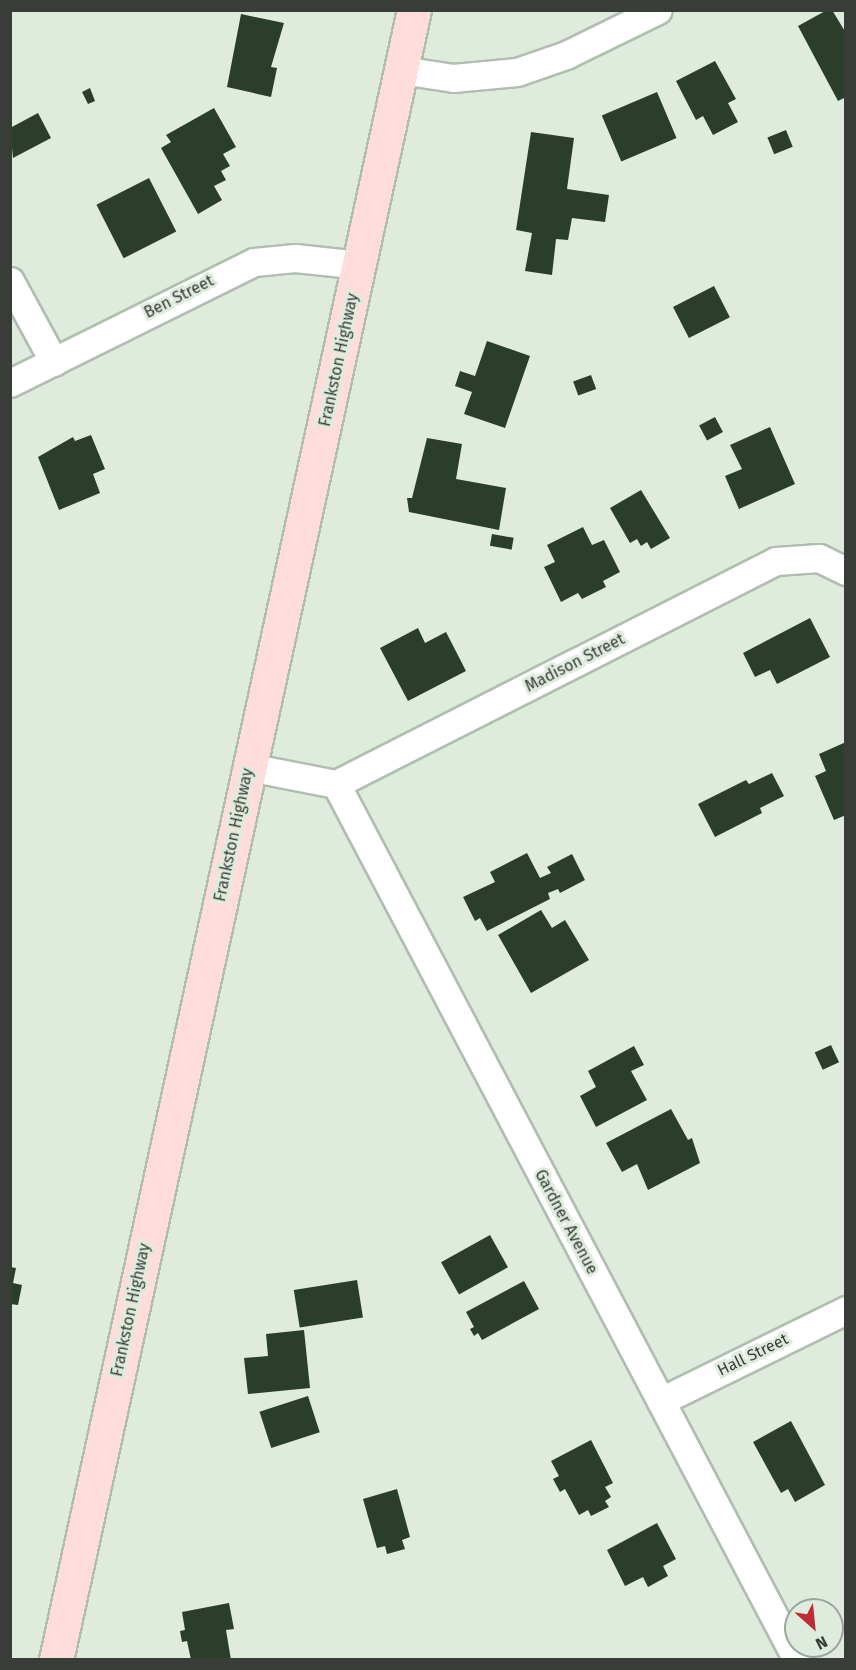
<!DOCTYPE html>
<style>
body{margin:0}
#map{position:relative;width:856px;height:1670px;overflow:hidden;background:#deebdd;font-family:"Fira Sans",sans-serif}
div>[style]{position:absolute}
.building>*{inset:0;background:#2b3e2b;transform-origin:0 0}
.roads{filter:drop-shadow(2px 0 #b0bdb0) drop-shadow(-2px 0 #b0bdb0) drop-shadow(0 2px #b0bdb0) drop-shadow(0 -2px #b0bdb0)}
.street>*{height:27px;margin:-13.5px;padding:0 13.5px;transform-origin:13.5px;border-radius:13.5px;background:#fff}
.primary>*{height:33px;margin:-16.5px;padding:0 16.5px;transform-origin:16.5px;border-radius:16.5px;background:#fedddc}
span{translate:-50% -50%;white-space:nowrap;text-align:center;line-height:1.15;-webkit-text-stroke:6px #deebdd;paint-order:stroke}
.street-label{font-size:16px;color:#383d38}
.frame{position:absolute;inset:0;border:12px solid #383d38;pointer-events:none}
.north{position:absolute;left:784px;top:1598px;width:60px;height:60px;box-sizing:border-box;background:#deebdd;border:2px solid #9ca59b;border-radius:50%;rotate:153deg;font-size:16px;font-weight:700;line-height:24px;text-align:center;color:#383d38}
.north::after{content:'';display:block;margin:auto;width:21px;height:27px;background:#bd2d35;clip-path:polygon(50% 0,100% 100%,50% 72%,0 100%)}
</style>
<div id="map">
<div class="building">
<div style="clip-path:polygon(827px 10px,832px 10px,846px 33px,846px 97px,838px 101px,798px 26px)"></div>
<div style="clip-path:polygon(241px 14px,284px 23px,271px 67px,277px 68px,271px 97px,227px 87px)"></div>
<div style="clip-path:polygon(715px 61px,736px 99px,728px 103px,738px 122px,713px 135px,703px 116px,696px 120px,676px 81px)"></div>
<div style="clip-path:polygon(90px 88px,95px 101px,88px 104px,82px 92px)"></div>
<div style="left:657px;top:92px;width:50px;height:60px;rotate:67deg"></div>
<div style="clip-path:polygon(214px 108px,236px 147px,223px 154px,230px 166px,221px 171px,226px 180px,214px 186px,222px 200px,198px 214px,161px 148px,171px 142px,166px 135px)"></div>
<div style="clip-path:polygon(38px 113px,51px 138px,13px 158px,10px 128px)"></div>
<div style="left:786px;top:130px;width:18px;height:20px;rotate:68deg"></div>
<div style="clip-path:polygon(531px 132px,574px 138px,567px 189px,609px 195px,605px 222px,572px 218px,568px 240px,556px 239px,552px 275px,525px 271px,532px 233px,516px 230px)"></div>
<div style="left:149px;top:178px;width:60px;height:59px;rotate:63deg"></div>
<div style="left:714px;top:286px;width:35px;height:46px;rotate:63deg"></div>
<div style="clip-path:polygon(487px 341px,530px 356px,505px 428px,464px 414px,472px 392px,455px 386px,460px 371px,475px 376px)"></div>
<div style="left:591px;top:375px;width:15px;height:19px;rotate:70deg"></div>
<div style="left:715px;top:417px;width:17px;height:18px;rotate:62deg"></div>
<div style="clip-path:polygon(770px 427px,795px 484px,739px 509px,725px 476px,742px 469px,730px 445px)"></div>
<div style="clip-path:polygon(91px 435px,105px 469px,93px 474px,100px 493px,59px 510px,38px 457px,73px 437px,75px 441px)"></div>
<div style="clip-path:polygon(427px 438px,462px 444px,456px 479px,506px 488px,499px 530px,409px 512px,407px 498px,412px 498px)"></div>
<div style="clip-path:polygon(641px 490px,670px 538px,651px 549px,647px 542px,641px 546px,637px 539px,630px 543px,610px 508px)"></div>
<div style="clip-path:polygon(583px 527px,592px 545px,604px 540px,620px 572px,603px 581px,606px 587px,582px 599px,578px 593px,561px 602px,544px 567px,555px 562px,547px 545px)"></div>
<div style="left:492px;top:534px;width:22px;height:12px;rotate:10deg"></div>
<div style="clip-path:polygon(810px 618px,830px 657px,777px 684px,770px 670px,755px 677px,743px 653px)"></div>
<div style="clip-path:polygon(418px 628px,425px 643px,446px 632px,466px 671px,408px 701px,380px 648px)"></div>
<div style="clip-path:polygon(846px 742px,846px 815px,834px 820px,815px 776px,826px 771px,819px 754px)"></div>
<div style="clip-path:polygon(772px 773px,784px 796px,760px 808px,762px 813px,715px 837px,698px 804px,746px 780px,749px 784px)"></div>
<div style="clip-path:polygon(527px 853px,540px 878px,551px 873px,547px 867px,572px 854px,585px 880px,560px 893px,558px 889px,548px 893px,550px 899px,487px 931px,480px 918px,475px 921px,463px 897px,495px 882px,490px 872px)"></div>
<div style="clip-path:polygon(541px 910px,552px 928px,565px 920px,589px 960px,531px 993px,498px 935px)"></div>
<div style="left:831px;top:1045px;width:19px;height:18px;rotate:65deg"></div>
<div style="clip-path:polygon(634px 1046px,644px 1065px,631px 1071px,647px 1100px,596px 1127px,580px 1096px,596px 1087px,588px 1071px)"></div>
<div style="clip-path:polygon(671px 1109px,688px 1140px,692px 1138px,700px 1163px,648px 1190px,637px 1164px,622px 1172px,606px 1143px)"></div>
<div style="left:490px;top:1235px;width:37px;height:56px;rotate:61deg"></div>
<div style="clip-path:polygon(10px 1267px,16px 1268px,13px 1283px,22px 1285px,18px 1305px,10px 1304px)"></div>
<div style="left:357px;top:1280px;width:38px;height:64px;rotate:81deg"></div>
<div style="clip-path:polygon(524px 1281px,539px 1309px,482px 1340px,478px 1333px,474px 1336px,470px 1329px,474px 1327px,466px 1312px)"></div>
<div style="clip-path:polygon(304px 1330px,310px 1388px,248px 1394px,244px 1358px,268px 1356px,266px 1334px)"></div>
<div style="left:308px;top:1396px;width:38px;height:51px;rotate:72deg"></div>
<div style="clip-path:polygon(791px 1421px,825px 1485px,795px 1502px,788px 1489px,781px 1493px,753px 1442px)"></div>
<div style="clip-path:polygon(591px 1440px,613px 1483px,605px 1487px,611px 1497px,605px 1501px,609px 1507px,591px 1516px,588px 1510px,579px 1515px,565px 1489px,560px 1492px,553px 1479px,559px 1476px,551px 1461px)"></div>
<div style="clip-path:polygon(397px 1489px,410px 1537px,402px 1540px,405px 1549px,387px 1554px,385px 1546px,377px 1548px,363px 1499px)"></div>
<div style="clip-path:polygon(657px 1523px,676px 1559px,663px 1566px,668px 1576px,648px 1587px,643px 1577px,625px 1586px,607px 1550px)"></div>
<div style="clip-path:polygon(229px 1603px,234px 1629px,226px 1630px,231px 1660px,191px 1660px,187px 1641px,182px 1642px,180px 1631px,185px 1630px,182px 1612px)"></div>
</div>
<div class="roads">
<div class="street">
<div style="left:401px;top:70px;width:53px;rotate:8.7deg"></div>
<div style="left:453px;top:78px;width:64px;rotate:-5.4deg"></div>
<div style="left:517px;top:72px;width:52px;rotate:-19.1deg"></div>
<div style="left:566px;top:55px;width:102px;rotate:-26.1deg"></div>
<div style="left:10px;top:281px;width:92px;rotate:61.5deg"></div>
<div style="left:10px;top:383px;width:272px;rotate:-26.4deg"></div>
<div style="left:254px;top:262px;width:41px;rotate:-5.6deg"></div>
<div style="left:295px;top:258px;width:65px;rotate:6.1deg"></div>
<div style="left:249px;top:767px;width:89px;rotate:11.1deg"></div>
<div style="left:336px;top:784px;width:990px;rotate:62.24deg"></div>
<div style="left:336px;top:784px;width:493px;rotate:-26.9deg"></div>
<div style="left:776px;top:561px;width:43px;rotate:-4deg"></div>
<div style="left:819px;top:558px;width:30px;rotate:26deg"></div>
<div style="left:661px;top:1401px;width:206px;rotate:-26.2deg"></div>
</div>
<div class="primary">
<div style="left:56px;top:1660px;width:1688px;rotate:-77.76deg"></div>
</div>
</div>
<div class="street-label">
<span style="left:179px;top:297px;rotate:-27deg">Ben Street</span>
<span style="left:339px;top:360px;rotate:-78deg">Frankston Highway</span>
<span style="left:575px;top:663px;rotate:-27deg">Madison Street</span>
<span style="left:234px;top:835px;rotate:-78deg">Frankston Highway</span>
<span style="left:566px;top:1222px;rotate:62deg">Gardner Avenue</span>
<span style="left:131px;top:1310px;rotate:-78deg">Frankston Highway</span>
<span style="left:753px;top:1355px;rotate:-26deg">Hall Street</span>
</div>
<div class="frame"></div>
<div class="north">N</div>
</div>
